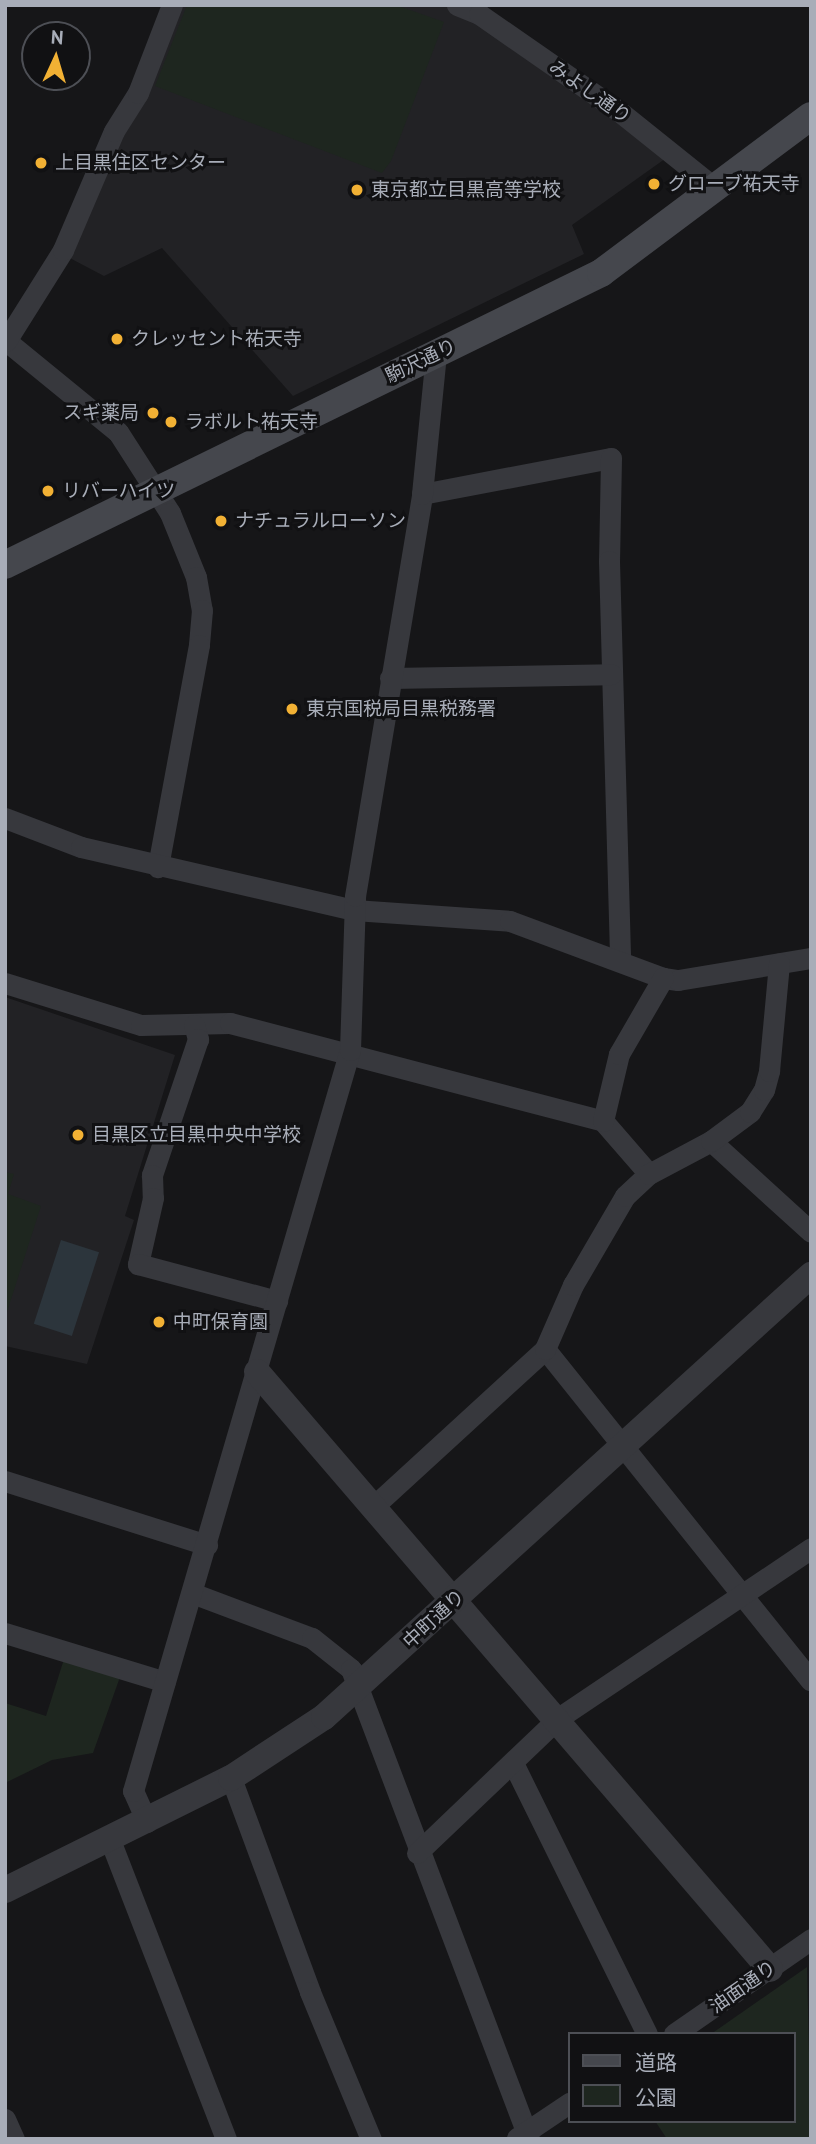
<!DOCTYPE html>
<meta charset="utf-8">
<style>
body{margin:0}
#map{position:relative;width:816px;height:2144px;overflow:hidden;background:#161618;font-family:"PT Sans","Noto Sans JP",sans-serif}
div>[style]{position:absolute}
.built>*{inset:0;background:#222225}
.green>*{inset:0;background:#1e261f}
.water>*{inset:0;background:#2c353c;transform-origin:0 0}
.minor>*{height:21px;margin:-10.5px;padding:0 10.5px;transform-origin:10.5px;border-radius:10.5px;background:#37383d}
.tertiary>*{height:26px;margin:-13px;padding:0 13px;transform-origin:13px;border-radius:13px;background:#37383d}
.secondary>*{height:28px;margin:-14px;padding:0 14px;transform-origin:14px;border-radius:14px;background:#45474d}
.dots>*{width:19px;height:19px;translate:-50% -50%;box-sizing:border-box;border:4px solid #111113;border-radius:50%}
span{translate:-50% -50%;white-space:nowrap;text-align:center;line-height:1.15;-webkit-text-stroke:6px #111113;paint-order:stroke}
.street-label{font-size:19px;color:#a8adb8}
.poi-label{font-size:19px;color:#a8adb8}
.left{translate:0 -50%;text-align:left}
.right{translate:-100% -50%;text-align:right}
.frame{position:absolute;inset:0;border:7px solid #a8adb8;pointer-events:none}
.legend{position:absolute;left:568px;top:2032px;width:228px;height:91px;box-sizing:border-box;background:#111113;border:2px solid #4d4f55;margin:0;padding:9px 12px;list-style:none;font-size:21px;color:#a8adb8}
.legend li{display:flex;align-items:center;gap:14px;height:35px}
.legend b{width:35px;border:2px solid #4d4f55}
.north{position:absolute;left:21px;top:21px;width:70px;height:70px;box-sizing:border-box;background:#111113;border:2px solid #4d4f55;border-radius:50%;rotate:4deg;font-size:19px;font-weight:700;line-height:28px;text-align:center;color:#a8adb8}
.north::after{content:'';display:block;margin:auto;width:24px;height:32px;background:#f2b134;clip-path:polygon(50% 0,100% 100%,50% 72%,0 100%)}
</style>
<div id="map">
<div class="built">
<div style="clip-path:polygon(177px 5px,442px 5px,478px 19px,669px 156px,572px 225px,584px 254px,293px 396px,162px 248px,104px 276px,64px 255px)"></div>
<div style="clip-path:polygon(5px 997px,175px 1055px,125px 1216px,134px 1220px,87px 1364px,5px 1346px)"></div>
</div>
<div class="green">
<div style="clip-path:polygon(187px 5px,396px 5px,444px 22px,391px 161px,382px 173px,155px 86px)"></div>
<div style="clip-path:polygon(5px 1172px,14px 1174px,8px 1194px,41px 1206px,5px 1318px)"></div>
<div style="clip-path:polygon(64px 1659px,120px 1677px,93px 1753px,52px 1760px,5px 1783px,5px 1703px,46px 1716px)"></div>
<div style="clip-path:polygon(807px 1967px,811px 2139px,667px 2139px,655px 2121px,793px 2121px,793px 2034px,711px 2034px)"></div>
</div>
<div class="water">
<div style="left:61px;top:1240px;width:40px;height:88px;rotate:18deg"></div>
</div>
<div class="minor">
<div style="left:457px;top:5px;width:24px;rotate:22deg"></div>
<div style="left:479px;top:14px;width:172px;rotate:34.8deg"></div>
<div style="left:620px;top:112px;width:123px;rotate:38.7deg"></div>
<div style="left:5px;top:340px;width:146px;rotate:39.2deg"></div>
<div style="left:118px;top:432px;width:96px;rotate:57.3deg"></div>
<div style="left:170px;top:513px;width:69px;rotate:67.9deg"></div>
<div style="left:196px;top:577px;width:34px;rotate:80deg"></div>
<div style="left:202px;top:610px;width:35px;rotate:95deg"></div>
<div style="left:199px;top:645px;width:226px;rotate:100.5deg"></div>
<div style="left:6px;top:341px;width:107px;rotate:-57.9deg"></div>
<div style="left:63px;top:250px;width:129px;rotate:-66.8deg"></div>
<div style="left:114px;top:131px;width:45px;rotate:-57.7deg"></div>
<div style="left:138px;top:93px;width:94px;rotate:-68.9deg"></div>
<div style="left:422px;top:494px;width:192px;rotate:-10.8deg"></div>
<div style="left:611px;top:458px;width:103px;rotate:91.1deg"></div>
<div style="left:609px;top:561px;width:400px;rotate:88.4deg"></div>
<div style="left:390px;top:678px;width:221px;rotate:-1deg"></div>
<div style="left:5px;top:818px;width:81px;rotate:20.9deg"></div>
<div style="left:81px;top:847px;width:280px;rotate:13deg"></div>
<div style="left:354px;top:910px;width:156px;rotate:4deg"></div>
<div style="left:510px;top:921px;width:163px;rotate:20.4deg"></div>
<div style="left:663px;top:978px;width:15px;rotate:8deg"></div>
<div style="left:678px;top:980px;width:135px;rotate:-9.4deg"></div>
<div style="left:5px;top:983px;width:142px;rotate:17.2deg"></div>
<div style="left:141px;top:1025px;width:89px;rotate:-1.3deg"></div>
<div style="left:230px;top:1023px;width:386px;rotate:14.7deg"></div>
<div style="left:603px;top:1121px;width:70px;rotate:49deg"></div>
<div style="left:194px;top:1025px;width:15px;rotate:74deg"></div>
<div style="left:198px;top:1039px;width:144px;rotate:108.7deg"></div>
<div style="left:152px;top:1175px;width:23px;rotate:88deg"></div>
<div style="left:153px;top:1198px;width:68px;rotate:102.8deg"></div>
<div style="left:138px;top:1264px;width:144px;rotate:14.9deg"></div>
<div style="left:603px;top:1121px;width:69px;rotate:-76.6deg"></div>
<div style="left:619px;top:1054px;width:88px;rotate:-59.9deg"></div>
<div style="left:711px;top:1141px;width:135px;rotate:42.3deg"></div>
<div style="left:545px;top:1349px;width:425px;rotate:51.3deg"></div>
<div style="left:5px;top:1481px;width:212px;rotate:17.6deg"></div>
<div style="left:375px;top:1505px;width:231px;rotate:-42.5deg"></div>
<div style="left:545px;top:1349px;width:70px;rotate:-66.4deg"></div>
<div style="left:573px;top:1285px;width:103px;rotate:-59.7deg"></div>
<div style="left:625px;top:1196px;width:33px;rotate:-43deg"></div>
<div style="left:649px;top:1174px;width:70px;rotate:-28deg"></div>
<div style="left:711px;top:1141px;width:49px;rotate:-36.6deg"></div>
<div style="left:750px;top:1112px;width:26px;rotate:-58deg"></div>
<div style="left:764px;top:1090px;width:20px;rotate:-75deg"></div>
<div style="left:769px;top:1071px;width:108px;rotate:-84.7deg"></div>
<div style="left:192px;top:1593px;width:128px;rotate:20.6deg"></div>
<div style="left:312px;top:1638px;width:50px;rotate:38.5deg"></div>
<div style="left:351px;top:1669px;width:503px;rotate:69.26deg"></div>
<div style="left:5px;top:1633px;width:167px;rotate:17deg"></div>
<div style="left:513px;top:1763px;width:302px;rotate:63.7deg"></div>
<div style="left:231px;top:1778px;width:228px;rotate:69.7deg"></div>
<div style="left:310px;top:1992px;width:159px;rotate:67.5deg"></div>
<div style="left:147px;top:1822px;width:34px;rotate:-114deg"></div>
<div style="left:133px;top:1791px;width:772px;rotate:-73.68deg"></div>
<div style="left:350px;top:1050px;width:154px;rotate:-88.1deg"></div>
<div style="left:355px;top:896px;width:408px;rotate:-80.5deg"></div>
<div style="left:422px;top:494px;width:141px;rotate:-84.3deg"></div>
<div style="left:110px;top:1840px;width:321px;rotate:68.8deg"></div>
<div style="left:417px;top:1853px;width:194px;rotate:-43.7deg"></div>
<div style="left:557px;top:1719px;width:306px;rotate:-33.9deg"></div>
<div style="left:674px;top:2034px;width:167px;rotate:-34.7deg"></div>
<div style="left:5px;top:2119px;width:22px;rotate:66deg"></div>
<div style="left:517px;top:2138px;width:63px;rotate:-33.9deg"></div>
</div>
<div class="tertiary">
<div style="left:257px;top:1372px;width:787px;rotate:49.33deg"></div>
<div style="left:5px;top:1890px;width:252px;rotate:-26.4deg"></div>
<div style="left:231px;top:1778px;width:111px;rotate:-33.3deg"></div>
<div style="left:324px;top:1717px;width:658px;rotate:-42.23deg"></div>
</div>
<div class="secondary">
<div style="left:5px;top:565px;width:664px;rotate:-26.1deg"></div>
<div style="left:601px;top:273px;width:262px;rotate:-36.8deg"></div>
</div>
<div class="dots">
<div style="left:41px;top:163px;background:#f2b134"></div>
<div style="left:654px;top:184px;background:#f2b134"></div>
<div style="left:357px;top:190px;background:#f2b134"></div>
<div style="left:117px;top:339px;background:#f2b134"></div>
<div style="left:153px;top:413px;background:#f2b134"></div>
<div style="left:171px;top:422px;background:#f2b134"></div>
<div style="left:48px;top:491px;background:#f2b134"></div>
<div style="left:221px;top:521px;background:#f2b134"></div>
<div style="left:292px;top:709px;background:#f2b134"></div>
<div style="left:78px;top:1135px;background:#f2b134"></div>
<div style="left:159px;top:1322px;background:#f2b134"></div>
</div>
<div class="street-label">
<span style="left:590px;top:92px;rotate:35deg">みよし通り</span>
<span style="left:421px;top:361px;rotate:-26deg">駒沢通り</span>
<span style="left:434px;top:1619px;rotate:-43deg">中町通り</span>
<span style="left:743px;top:1987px;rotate:-35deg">油面通り</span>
</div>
<div class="poi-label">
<span class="left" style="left:55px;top:163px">上目黒住区センター</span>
<span class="left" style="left:668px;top:184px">グローブ祐天寺</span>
<span class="left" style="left:371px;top:190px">東京都立目黒高等学校</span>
<span class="left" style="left:131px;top:339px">クレッセント祐天寺</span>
<span class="right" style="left:139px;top:413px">スギ薬局</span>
<span class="left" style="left:185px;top:422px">ラボルト祐天寺</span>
<span class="left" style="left:62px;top:491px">リバーハイツ</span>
<span class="left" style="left:235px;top:521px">ナチュラルローソン</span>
<span class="left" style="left:306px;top:709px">東京国税局目黒税務署</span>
<span class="left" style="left:92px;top:1135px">目黒区立目黒中央中学校</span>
<span class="left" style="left:173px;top:1322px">中町保育園</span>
</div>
<div class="frame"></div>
<ul class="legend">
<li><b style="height:9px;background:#45474d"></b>道路</li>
<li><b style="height:19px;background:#1e261f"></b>公園</li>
</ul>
<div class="north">N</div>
</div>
